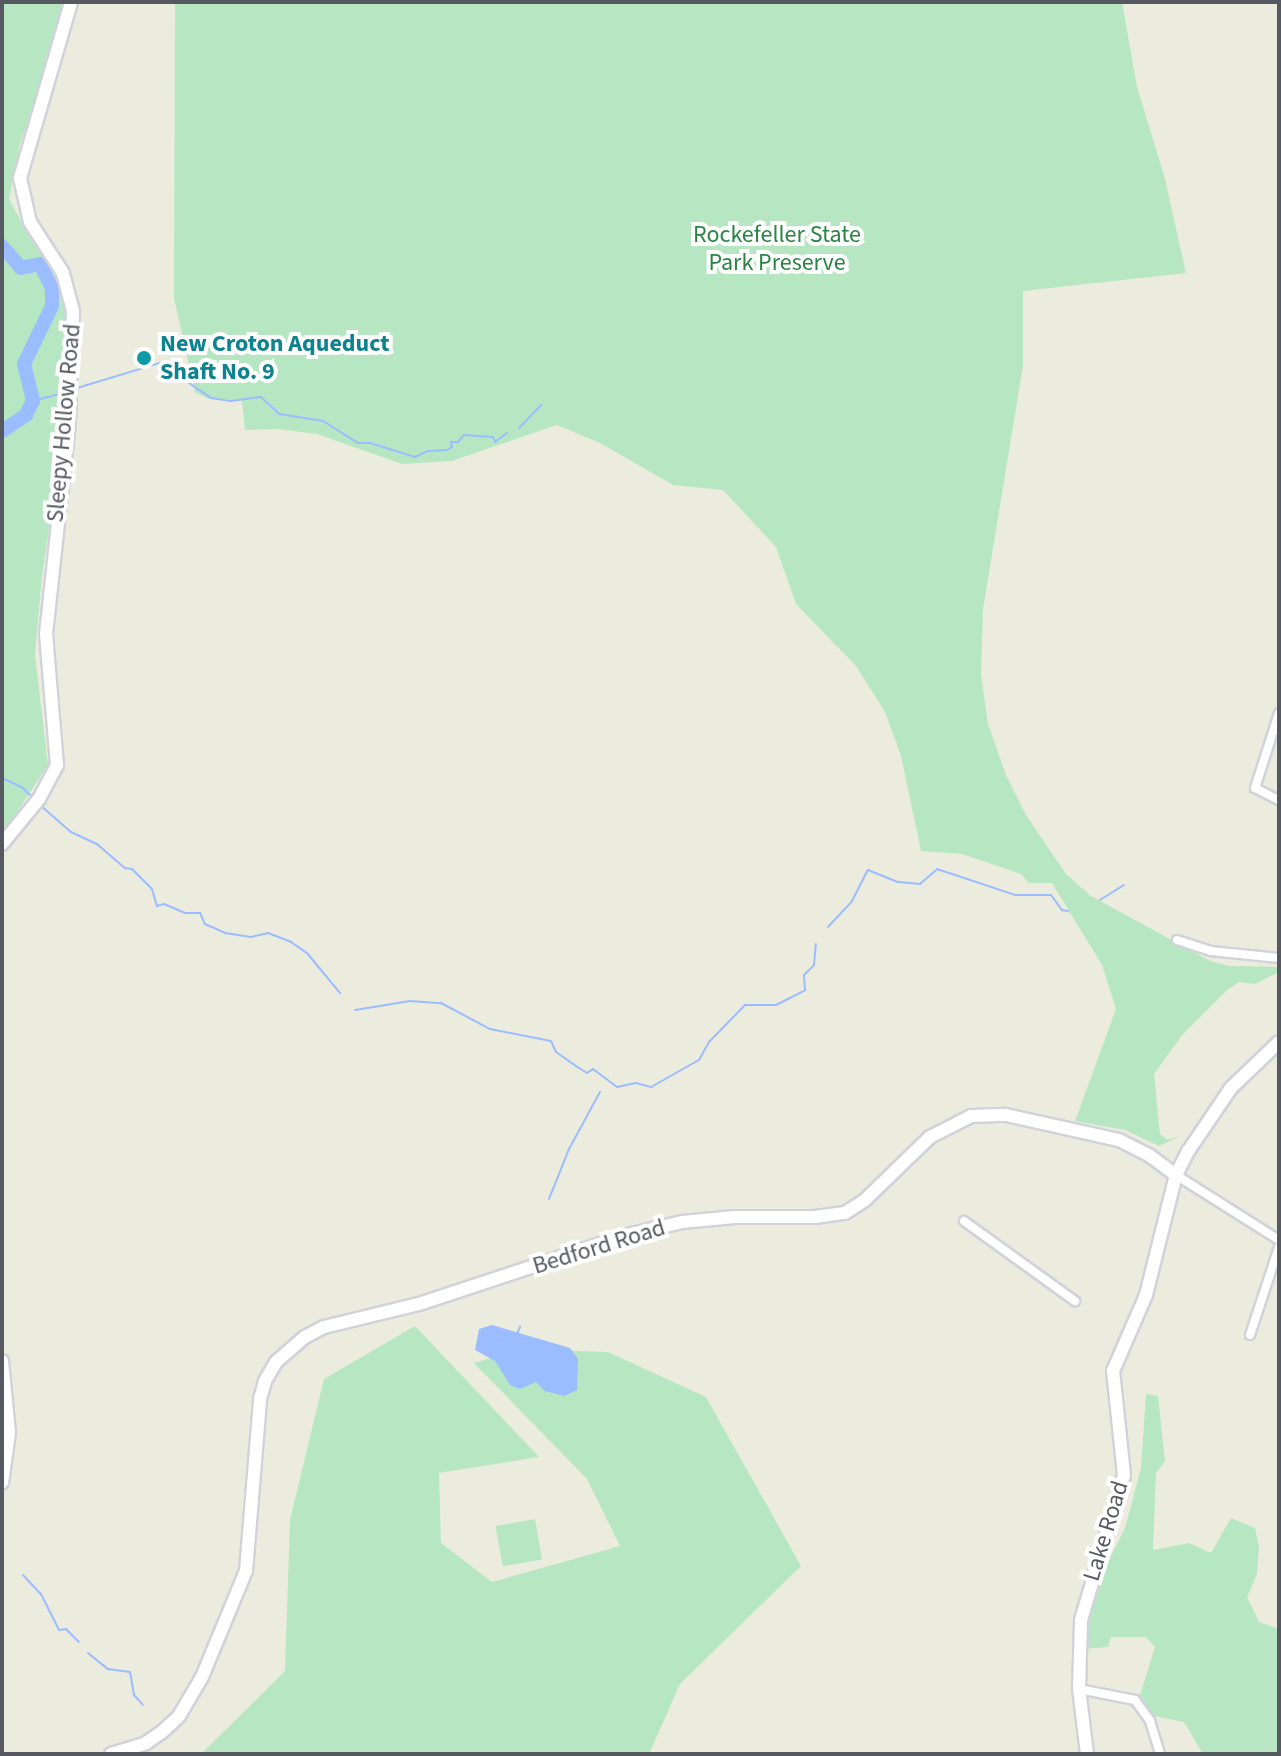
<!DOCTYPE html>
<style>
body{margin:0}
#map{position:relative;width:1281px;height:1756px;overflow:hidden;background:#ececde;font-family:"Source Sans 3",sans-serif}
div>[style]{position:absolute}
.green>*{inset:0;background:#b7e7c2;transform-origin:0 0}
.water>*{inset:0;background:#9bbcff}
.stream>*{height:2px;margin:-1px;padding:0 1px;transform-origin:1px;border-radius:1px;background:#9bbcff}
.river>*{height:14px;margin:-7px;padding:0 7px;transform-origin:7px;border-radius:7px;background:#9bbcff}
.roads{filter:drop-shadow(2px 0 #d1d2da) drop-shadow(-2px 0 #d1d2da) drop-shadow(0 2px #d1d2da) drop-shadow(0 -2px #d1d2da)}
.street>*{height:8px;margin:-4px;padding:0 4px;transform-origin:4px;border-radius:4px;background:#fff}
.secondary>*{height:12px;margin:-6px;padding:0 6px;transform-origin:6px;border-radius:6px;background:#fff}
.dots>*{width:22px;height:22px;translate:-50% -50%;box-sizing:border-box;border:4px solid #fff;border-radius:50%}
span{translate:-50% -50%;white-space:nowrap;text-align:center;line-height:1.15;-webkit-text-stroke:8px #fff;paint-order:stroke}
.park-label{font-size:24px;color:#2c8444}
.culture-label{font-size:24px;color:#0d838f;font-weight:700}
.left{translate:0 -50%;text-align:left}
.street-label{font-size:24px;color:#575961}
.frame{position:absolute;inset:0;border:4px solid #575961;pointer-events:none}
</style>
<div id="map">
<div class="green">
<div style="clip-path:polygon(2px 2px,63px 2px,59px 33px,20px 144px,9px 199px,31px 240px,59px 277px,66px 321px,59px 461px,42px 576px,35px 655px,48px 765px,2px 835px)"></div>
<div style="clip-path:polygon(175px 2px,1122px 2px,1137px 87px,1165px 179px,1186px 273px,1023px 291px,1023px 366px,983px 609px,981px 675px,988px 724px,1006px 775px,1026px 815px,1066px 874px,1091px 896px,1210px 961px,1229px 966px,1279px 967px,1279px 972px,1255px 984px,1239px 982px,1226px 991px,1183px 1034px,1154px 1074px,1160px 1134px,1167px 1140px,1181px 1136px,1159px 1146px,1125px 1130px,1075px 1121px,1116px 1009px,1102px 965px,1052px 883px,1029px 883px,1021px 874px,962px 854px,921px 851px,901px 756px,885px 712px,856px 666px,796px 604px,776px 547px,723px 490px,673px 485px,602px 444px,557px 425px,452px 461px,402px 464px,317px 434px,278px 429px,245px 430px,242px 401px,207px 398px,195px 392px,174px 298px)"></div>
<div style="clip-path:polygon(415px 1326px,539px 1457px,439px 1473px,441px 1543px,492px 1582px,620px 1546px,587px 1479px,474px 1363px,521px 1349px,608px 1352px,706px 1397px,801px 1566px,680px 1684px,649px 1754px,201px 1754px,285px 1671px,290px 1520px,324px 1379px)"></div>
<div style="clip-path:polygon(1146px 1394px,1158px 1396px,1165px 1461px,1156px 1473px,1153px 1550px,1189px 1543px,1211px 1553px,1231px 1518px,1255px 1528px,1259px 1547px,1257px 1574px,1247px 1597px,1259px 1622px,1279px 1629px,1279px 1754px,1203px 1754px,1184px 1722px,1154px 1716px,1140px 1695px,1155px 1647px,1146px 1637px,1111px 1637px,1108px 1647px,1084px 1649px,1095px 1588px,1125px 1528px,1141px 1468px)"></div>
<div style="left:535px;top:1519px;width:41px;height:40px;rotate:80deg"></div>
</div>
<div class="water">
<div style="clip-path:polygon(492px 1325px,570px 1348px,578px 1359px,577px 1390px,564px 1396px,545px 1391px,536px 1382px,520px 1389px,510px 1385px,495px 1361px,475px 1350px,479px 1329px)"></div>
</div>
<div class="stream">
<div style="left:77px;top:388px;width:87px;rotate:-16.8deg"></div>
<div style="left:160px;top:363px;width:62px;rotate:34.5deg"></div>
<div style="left:211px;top:398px;width:20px;rotate:9deg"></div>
<div style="left:231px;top:401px;width:30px;rotate:-8deg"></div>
<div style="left:261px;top:397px;width:25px;rotate:43deg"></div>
<div style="left:279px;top:414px;width:45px;rotate:9deg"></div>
<div style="left:323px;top:421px;width:41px;rotate:32.2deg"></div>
<div style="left:358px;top:443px;width:12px"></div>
<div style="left:370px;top:443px;width:47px;rotate:17.3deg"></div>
<div style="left:415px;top:457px;width:14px;rotate:-25deg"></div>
<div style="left:428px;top:451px;width:19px;rotate:-3deg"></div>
<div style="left:447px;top:450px;width:6px;rotate:-31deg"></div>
<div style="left:452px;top:447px;width:5px;rotate:-101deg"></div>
<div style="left:451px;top:442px;width:7px"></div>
<div style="left:458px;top:442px;width:9px;rotate:-49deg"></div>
<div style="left:464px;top:435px;width:29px;rotate:4deg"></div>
<div style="left:493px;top:437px;width:5px;rotate:68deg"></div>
<div style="left:495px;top:442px;width:15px;rotate:-37deg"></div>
<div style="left:33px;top:401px;width:30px;rotate:-15deg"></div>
<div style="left:519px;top:428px;width:32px;rotate:-46deg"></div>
<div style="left:2px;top:778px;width:23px;rotate:25deg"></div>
<div style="left:23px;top:788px;width:13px;rotate:45deg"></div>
<div style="left:40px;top:805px;width:41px;rotate:41.1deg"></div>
<div style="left:71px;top:832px;width:29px;rotate:25deg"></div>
<div style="left:97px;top:844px;width:37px;rotate:41deg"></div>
<div style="left:125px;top:868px;width:7px;rotate:8deg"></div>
<div style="left:132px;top:869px;width:28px;rotate:45deg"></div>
<div style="left:152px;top:889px;width:18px;rotate:74deg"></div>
<div style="left:157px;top:906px;width:7px;rotate:-16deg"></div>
<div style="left:164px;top:904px;width:23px;rotate:23deg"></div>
<div style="left:185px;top:913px;width:15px"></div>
<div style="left:200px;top:913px;width:12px;rotate:66deg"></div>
<div style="left:205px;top:924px;width:22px;rotate:24deg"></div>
<div style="left:225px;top:933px;width:26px;rotate:9deg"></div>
<div style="left:251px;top:937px;width:17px;rotate:-13deg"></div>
<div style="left:268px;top:933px;width:25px;rotate:21deg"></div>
<div style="left:291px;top:942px;width:19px;rotate:35deg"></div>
<div style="left:307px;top:953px;width:52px;rotate:50.5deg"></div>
<div style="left:1100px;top:900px;width:28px;rotate:-32deg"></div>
<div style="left:828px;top:927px;width:35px;rotate:-47deg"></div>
<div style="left:852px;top:901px;width:35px;rotate:-63deg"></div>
<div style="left:868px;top:870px;width:32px;rotate:22deg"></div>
<div style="left:898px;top:882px;width:22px;rotate:5deg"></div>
<div style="left:920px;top:884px;width:23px;rotate:-41deg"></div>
<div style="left:937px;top:869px;width:82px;rotate:18.4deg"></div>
<div style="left:1015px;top:895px;width:36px"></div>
<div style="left:1051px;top:895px;width:19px;rotate:54deg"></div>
<div style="left:1062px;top:910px;width:6px;rotate:9deg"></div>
<div style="left:355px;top:1010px;width:56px;rotate:-9.3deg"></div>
<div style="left:410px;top:1001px;width:31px;rotate:4deg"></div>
<div style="left:441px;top:1003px;width:55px;rotate:28deg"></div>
<div style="left:490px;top:1029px;width:62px;rotate:11.1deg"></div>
<div style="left:551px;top:1041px;width:12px;rotate:66deg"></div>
<div style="left:556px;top:1052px;width:28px;rotate:35deg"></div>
<div style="left:579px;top:1068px;width:9px;rotate:32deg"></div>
<div style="left:587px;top:1073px;width:7px;rotate:-34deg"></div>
<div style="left:593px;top:1069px;width:30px;rotate:37deg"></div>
<div style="left:617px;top:1087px;width:19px;rotate:-12deg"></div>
<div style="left:636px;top:1083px;width:16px;rotate:15deg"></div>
<div style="left:651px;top:1087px;width:55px;rotate:-29.4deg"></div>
<div style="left:699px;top:1060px;width:21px;rotate:-61deg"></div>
<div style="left:709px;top:1042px;width:52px;rotate:-45.8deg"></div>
<div style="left:745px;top:1005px;width:31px"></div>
<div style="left:776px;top:1005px;width:33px;rotate:-27deg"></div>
<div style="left:805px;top:990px;width:15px;rotate:-94deg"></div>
<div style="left:804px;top:975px;width:14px;rotate:-45deg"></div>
<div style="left:814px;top:965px;width:21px;rotate:-85deg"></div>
<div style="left:549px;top:1199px;width:54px;rotate:-68.2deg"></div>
<div style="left:569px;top:1149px;width:65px;rotate:-61.5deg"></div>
<div style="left:517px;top:1334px;width:8px;rotate:-67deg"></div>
<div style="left:23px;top:1575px;width:26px;rotate:47deg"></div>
<div style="left:41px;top:1594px;width:40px;rotate:63.4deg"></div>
<div style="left:59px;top:1630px;width:7px;rotate:-8deg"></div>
<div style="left:66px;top:1629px;width:18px;rotate:45deg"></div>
<div style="left:88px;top:1653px;width:26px;rotate:39deg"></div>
<div style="left:108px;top:1669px;width:22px;rotate:8deg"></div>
<div style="left:130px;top:1672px;width:23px;rotate:80deg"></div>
<div style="left:134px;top:1695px;width:13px;rotate:48deg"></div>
</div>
<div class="river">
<div style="left:2px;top:246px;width:29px;rotate:49deg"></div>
<div style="left:21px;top:268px;width:19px;rotate:-12deg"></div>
<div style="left:40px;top:264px;width:28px;rotate:64deg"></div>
<div style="left:52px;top:289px;width:17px;rotate:90deg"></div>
<div style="left:52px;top:306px;width:64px;rotate:115.8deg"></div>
<div style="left:24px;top:364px;width:38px;rotate:76deg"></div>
<div style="left:33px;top:401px;width:16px;rotate:117deg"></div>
<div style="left:26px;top:415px;width:29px;rotate:146deg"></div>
</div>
<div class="roads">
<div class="street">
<div style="left:1279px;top:713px;width:79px;rotate:107.7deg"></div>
<div style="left:1255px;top:788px;width:27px;rotate:27deg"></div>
<div style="left:1177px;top:940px;width:36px;rotate:18deg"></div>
<div style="left:1211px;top:951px;width:68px;rotate:5.9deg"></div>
<div style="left:1176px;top:1175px;width:122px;rotate:32.3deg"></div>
<div style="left:964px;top:1221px;width:137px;rotate:35.8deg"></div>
<div style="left:1250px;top:1335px;width:93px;rotate:-71.8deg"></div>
<div style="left:1079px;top:1689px;width:57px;rotate:11.1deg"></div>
<div style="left:1135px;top:1700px;width:26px;rotate:54deg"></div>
<div style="left:1150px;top:1721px;width:34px;rotate:73deg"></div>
</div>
<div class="secondary">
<div style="left:2px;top:844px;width:58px;rotate:-50.6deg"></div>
<div style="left:39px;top:799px;width:38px;rotate:-62deg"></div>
<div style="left:57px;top:765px;width:131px;rotate:-94.8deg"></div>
<div style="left:46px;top:634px;width:214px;rotate:-83.8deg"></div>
<div style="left:69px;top:421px;width:110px;rotate:-87.9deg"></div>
<div style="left:73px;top:311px;width:39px;rotate:-105deg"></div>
<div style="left:63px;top:273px;width:61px;rotate:-122.9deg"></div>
<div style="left:30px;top:222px;width:45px;rotate:-102.8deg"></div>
<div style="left:20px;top:178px;width:183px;rotate:-73.8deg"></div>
<div style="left:2px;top:1361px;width:72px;rotate:84.4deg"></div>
<div style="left:9px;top:1433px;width:50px;rotate:98deg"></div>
<div style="left:111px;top:1754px;width:37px;rotate:-17deg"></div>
<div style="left:146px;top:1743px;width:19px;rotate:-35deg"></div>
<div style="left:162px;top:1732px;width:23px;rotate:-43deg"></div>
<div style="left:179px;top:1716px;width:45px;rotate:-59.5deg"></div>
<div style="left:202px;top:1677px;width:115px;rotate:-67.5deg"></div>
<div style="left:246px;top:1571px;width:173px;rotate:-85.3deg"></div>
<div style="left:260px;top:1399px;width:19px;rotate:-74deg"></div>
<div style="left:265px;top:1381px;width:22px;rotate:-60deg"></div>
<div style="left:276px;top:1362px;width:38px;rotate:-41deg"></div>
<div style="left:305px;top:1337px;width:21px;rotate:-28deg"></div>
<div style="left:324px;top:1327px;width:98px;rotate:-13.6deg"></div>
<div style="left:419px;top:1304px;width:223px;rotate:-18.3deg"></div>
<div style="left:631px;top:1234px;width:52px;rotate:-13.2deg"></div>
<div style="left:682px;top:1222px;width:53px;rotate:-5.4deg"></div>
<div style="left:735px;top:1217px;width:80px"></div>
<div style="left:815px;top:1217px;width:30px;rotate:-8deg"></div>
<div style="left:845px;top:1213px;width:24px;rotate:-33deg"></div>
<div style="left:865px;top:1200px;width:91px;rotate:-44.1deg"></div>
<div style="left:930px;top:1137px;width:46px;rotate:-27.1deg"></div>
<div style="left:971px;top:1116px;width:35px;rotate:-2deg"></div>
<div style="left:1006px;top:1115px;width:116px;rotate:12.5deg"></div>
<div style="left:1119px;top:1140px;width:34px;rotate:27deg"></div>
<div style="left:1149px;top:1155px;width:34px;rotate:37deg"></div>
<div style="left:1087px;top:1754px;width:65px;rotate:-97deg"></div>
<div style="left:1079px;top:1689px;width:69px;rotate:-88.3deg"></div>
<div style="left:1081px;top:1620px;width:151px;rotate:-73.5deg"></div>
<div style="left:1124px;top:1475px;width:105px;rotate:-96deg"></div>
<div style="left:1113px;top:1371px;width:83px;rotate:-66.5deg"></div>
<div style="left:1146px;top:1295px;width:124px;rotate:-76deg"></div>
<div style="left:1176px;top:1175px;width:28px;rotate:-63deg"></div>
<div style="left:1189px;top:1150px;width:75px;rotate:-55.9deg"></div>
<div style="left:1231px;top:1088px;width:66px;rotate:-43.8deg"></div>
</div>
</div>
<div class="dots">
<div style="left:144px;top:358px;background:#0f9aa8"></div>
</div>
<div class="park-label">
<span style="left:777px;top:249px">Rockefeller State<br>Park Preserve</span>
</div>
<div class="culture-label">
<span class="left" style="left:160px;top:358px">New Croton Aqueduct<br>Shaft No. 9</span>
</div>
<div class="street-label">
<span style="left:64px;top:423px;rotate:-85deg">Sleepy Hollow Road</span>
<span style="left:599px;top:1247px;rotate:-17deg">Bedford Road</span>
<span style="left:1106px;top:1531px;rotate:-73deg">Lake Road</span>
</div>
<div class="frame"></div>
</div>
